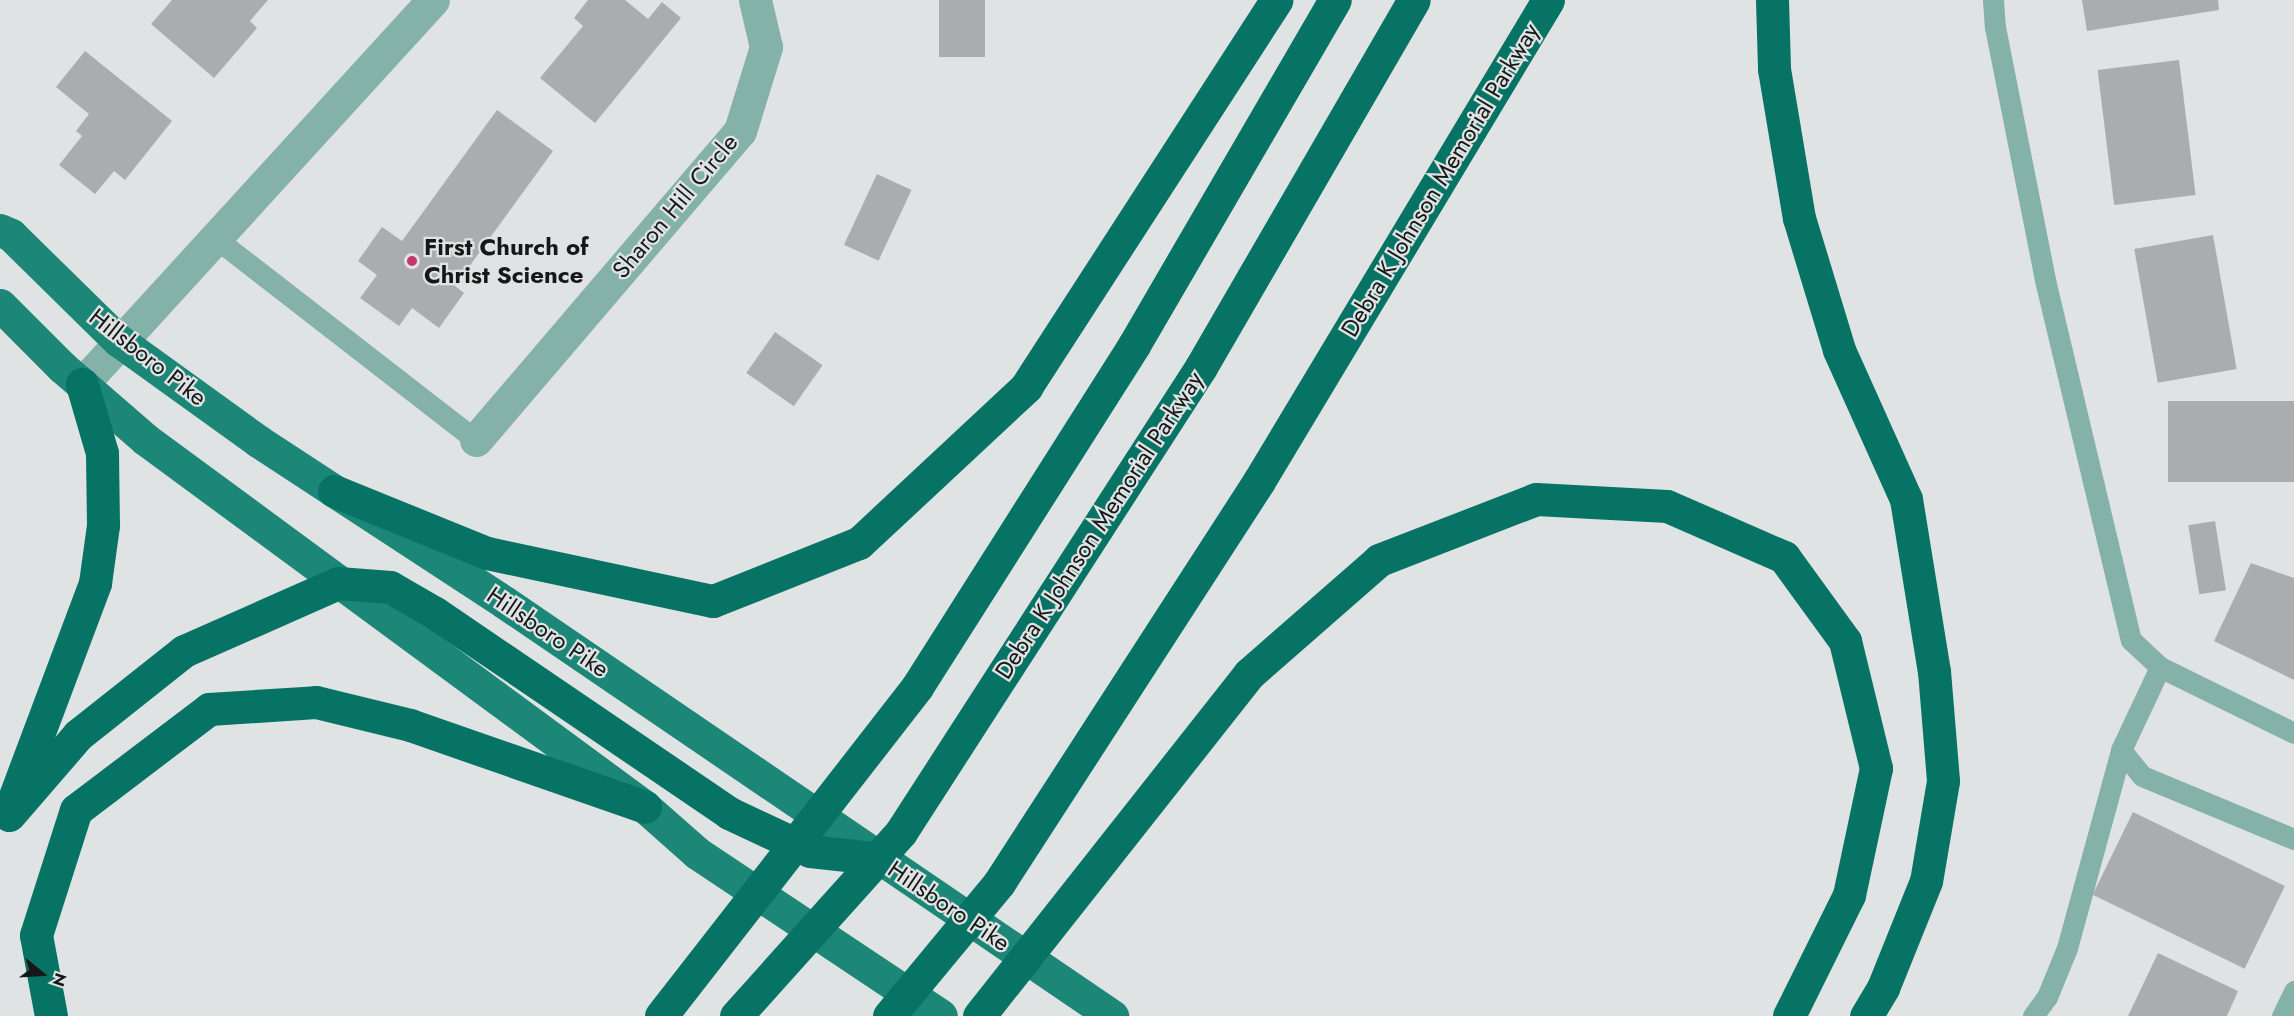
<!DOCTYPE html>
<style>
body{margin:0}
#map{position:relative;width:2294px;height:1016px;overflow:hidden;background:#dfe3e3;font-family:Jost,sans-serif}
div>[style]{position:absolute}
.building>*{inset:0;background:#aaadaf;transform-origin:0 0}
.lane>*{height:21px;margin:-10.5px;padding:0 10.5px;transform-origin:10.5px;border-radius:10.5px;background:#84b1a8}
.street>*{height:33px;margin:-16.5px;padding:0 16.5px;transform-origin:16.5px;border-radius:16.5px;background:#84b1a8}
.primary>*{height:33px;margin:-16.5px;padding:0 16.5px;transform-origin:16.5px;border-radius:16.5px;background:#1d8777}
.highway>*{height:33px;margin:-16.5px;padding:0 16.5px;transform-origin:16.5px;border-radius:16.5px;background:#077365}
.dots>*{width:16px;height:16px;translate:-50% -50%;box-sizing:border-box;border:3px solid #dfe3e3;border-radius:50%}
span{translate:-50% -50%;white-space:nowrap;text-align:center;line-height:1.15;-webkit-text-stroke:4.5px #dfe3e3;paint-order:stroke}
.street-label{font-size:24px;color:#161717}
.poi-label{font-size:24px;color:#161717;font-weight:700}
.left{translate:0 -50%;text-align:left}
.north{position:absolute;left:12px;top:944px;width:60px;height:60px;-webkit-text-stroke:4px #dfe3e3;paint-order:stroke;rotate:108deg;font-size:16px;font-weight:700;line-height:24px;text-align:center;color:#161717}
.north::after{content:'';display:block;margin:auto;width:21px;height:27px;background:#161717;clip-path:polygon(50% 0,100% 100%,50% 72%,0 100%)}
</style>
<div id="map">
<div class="building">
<div style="clip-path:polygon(172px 0,268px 0,250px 21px,257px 28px,214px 78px,151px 24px)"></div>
<div style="clip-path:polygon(588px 0,625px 0,648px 19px,662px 2px,681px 18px,595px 123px,540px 78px,583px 26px,574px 18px)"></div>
<div style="left:939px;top:0;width:46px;height:57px"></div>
<div style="clip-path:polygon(2082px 0,2218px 0,2219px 10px,2087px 31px)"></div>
<div style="clip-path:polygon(85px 51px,172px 121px,125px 180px,114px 171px,95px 194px,59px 165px,82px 136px,76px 131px,89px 114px,56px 87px)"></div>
<div style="left:2179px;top:60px;width:136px;height:82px;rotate:83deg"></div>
<div style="clip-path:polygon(497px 110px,553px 151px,455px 286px,464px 293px,439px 328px,412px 308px,399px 326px,360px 298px,377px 275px,358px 261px,382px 227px,402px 241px)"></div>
<div style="left:877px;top:174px;width:38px;height:78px;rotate:25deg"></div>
<div style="left:2213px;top:235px;width:136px;height:80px;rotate:80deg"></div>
<div style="left:775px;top:332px;width:58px;height:50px;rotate:35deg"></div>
<div style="left:2294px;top:401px;width:81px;height:126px;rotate:90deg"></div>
<div style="left:2215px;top:521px;width:70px;height:27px;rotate:81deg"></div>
<div style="clip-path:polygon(2251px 563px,2294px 578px,2294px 680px,2214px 641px)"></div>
<div style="left:2133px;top:812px;width:169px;height:92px;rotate:26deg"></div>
<div style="clip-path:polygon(2158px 953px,2238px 991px,2227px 1016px,2128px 1016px)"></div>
</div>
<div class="lane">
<div style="left:1993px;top:0;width:27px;rotate:86deg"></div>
<div style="left:1995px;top:27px;width:258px;rotate:78.8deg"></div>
<div style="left:2045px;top:280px;width:370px;rotate:76.6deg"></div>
<div style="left:2131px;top:640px;width:40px;rotate:43deg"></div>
<div style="left:2160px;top:667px;width:149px;rotate:26.2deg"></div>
<div style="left:214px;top:237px;width:331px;rotate:37.8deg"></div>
<div style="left:2121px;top:750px;width:33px;rotate:51deg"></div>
<div style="left:2142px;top:776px;width:165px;rotate:22.5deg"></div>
<div style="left:2033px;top:1016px;width:24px;rotate:-54deg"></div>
<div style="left:2047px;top:997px;width:53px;rotate:-67.8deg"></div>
<div style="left:2067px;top:948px;width:205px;rotate:-74.7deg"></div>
<div style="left:2121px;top:750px;width:92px;rotate:-64.8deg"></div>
<div style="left:2282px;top:1016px;width:28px;rotate:-64deg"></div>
</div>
<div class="street">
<div style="left:82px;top:384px;width:520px;rotate:-47.57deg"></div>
<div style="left:476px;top:440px;width:406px;rotate:-49.5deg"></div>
<div style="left:740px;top:131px;width:88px;rotate:-72.8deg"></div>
<div style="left:766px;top:47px;width:48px;rotate:-103.2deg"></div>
</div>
<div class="primary">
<div style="left:0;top:230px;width:12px;rotate:24deg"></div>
<div style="left:11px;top:235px;width:150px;rotate:44.5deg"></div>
<div style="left:118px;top:340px;width:173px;rotate:35.8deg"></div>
<div style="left:258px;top:441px;width:294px;rotate:33.2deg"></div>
<div style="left:504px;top:602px;width:736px;rotate:34.25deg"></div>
<div style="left:0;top:305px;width:88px;rotate:45deg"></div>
<div style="left:62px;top:367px;width:110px;rotate:40.9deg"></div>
<div style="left:145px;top:439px;width:621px;rotate:36.35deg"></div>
<div style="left:645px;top:807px;width:69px;rotate:41.5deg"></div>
<div style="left:697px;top:853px;width:293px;rotate:33.7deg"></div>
</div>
<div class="highway">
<div style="left:1772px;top:0;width:69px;rotate:88.3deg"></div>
<div style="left:1774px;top:69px;width:151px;rotate:80.5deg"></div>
<div style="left:1799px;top:218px;width:138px;rotate:73.1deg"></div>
<div style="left:1839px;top:350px;width:163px;rotate:65.8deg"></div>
<div style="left:1906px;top:499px;width:174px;rotate:80.8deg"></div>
<div style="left:1934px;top:671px;width:110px;rotate:85.3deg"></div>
<div style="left:1943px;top:781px;width:101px;rotate:99.6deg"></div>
<div style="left:1926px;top:881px;width:115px;rotate:111.9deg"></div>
<div style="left:1883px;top:988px;width:33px;rotate:121deg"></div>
<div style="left:334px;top:491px;width:165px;rotate:22.1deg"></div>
<div style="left:487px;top:553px;width:231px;rotate:12deg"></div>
<div style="left:713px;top:601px;width:157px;rotate:-21.7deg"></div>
<div style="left:859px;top:543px;width:229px;rotate:-43deg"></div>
<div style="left:1026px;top:387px;width:461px;rotate:-57.1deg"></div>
<div style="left:15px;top:796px;width:228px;rotate:-69.4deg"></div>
<div style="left:95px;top:583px;width:59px;rotate:-82.1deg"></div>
<div style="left:103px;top:525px;width:72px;rotate:-90.8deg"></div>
<div style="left:102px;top:453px;width:72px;rotate:-106.2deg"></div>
<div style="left:9px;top:815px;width:106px;rotate:-49.2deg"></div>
<div style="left:78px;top:735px;width:135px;rotate:-38.4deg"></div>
<div style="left:184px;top:651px;width:168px;rotate:-23.8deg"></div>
<div style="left:338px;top:583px;width:52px;rotate:4.4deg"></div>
<div style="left:390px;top:587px;width:52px;rotate:30deg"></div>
<div style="left:435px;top:613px;width:356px;rotate:34.2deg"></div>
<div style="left:729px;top:813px;width:89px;rotate:25.1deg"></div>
<div style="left:810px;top:851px;width:71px;rotate:6.4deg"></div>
<div style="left:51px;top:1016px;width:82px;rotate:-100.5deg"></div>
<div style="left:36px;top:935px;width:131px;rotate:-72.3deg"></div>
<div style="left:76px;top:810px;width:167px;rotate:-37.2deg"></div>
<div style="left:209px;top:709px;width:107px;rotate:-3.7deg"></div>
<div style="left:316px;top:702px;width:97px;rotate:13.7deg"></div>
<div style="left:410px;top:725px;width:249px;rotate:19.2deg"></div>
<div style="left:661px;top:1016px;width:417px;rotate:-52.1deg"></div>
<div style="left:917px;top:687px;width:405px;rotate:-57.6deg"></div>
<div style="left:1134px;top:345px;width:399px;rotate:-59.8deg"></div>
<div style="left:736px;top:1016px;width:247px;rotate:-48.1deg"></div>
<div style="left:901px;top:832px;width:553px;rotate:-57.17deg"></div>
<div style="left:1201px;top:367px;width:424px;rotate:-59.9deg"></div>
<div style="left:889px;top:1016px;width:173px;rotate:-50.4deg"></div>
<div style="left:999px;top:883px;width:479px;rotate:-57.1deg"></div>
<div style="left:1259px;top:481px;width:561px;rotate:-59deg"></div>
<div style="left:979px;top:1016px;width:436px;rotate:-51.7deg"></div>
<div style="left:1249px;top:674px;width:173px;rotate:-41.2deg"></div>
<div style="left:1379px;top:560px;width:168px;rotate:-21.2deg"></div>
<div style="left:1536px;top:499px;width:131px;rotate:3.1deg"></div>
<div style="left:1667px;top:506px;width:128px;rotate:23.6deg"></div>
<div style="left:1784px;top:557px;width:104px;rotate:54deg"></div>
<div style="left:1845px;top:641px;width:131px;rotate:76.3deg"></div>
<div style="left:1876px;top:768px;width:130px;rotate:102deg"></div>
<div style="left:1849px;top:895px;width:135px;rotate:116.4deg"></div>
</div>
<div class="dots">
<div style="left:412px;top:261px;background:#c3396f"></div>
</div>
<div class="street-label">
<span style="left:1440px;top:180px;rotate:-59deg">Debra K Johnson Memorial Parkway</span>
<span style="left:675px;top:206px;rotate:-50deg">Sharon Hill Circle</span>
<span style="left:148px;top:357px;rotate:38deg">Hillsboro Pike</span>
<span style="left:1099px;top:525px;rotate:-57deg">Debra K Johnson Memorial Parkway</span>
<span style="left:548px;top:632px;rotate:34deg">Hillsboro Pike</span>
<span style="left:949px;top:906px;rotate:34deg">Hillsboro Pike</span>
</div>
<div class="poi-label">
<span class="left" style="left:424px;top:261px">First Church of<br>Christ Science</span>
</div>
<div class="north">N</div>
</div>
